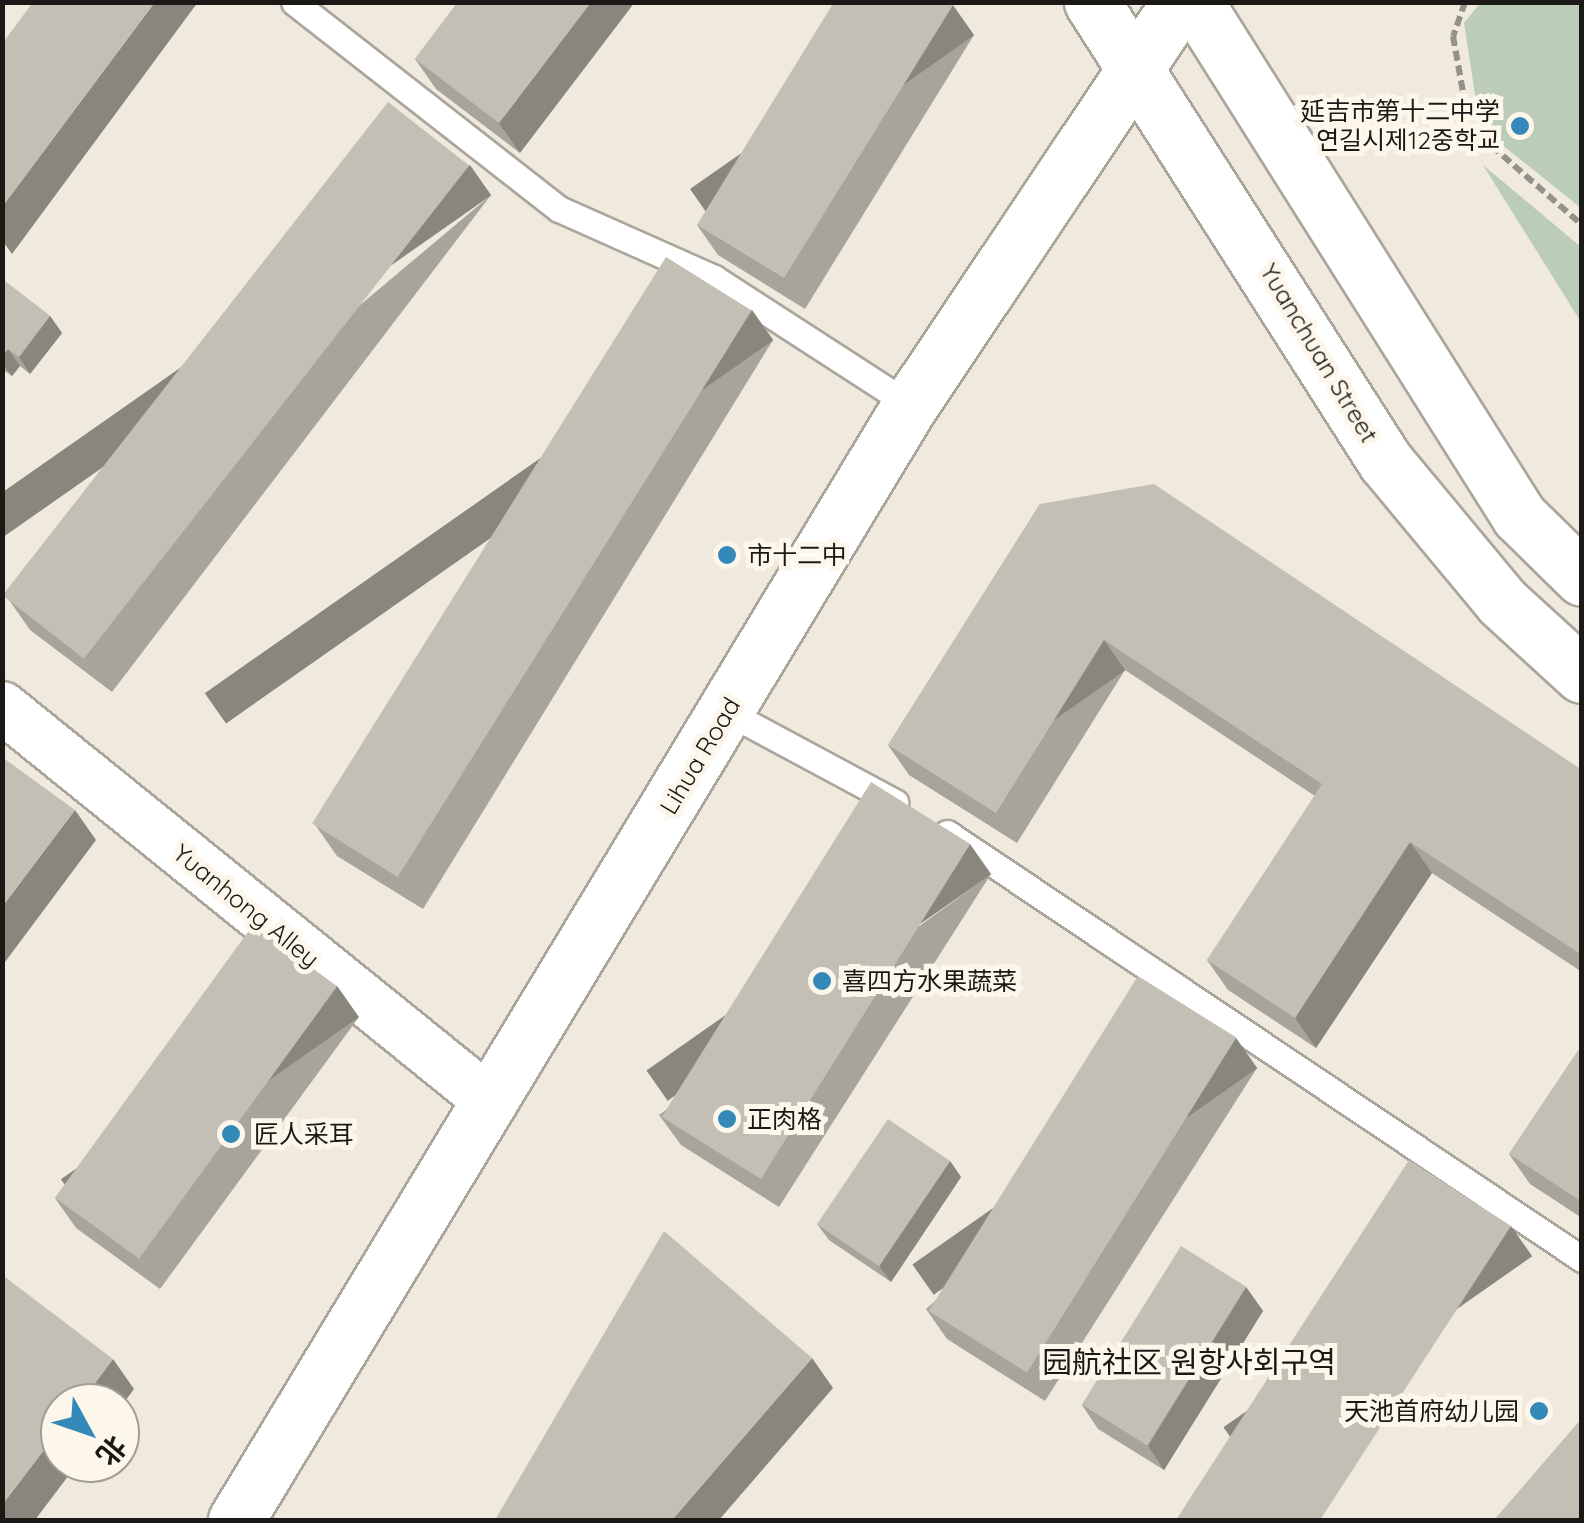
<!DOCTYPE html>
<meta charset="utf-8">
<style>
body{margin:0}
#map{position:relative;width:1584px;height:1523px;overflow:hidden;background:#efe9de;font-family:Quicksand,"Noto Sans SC","Noto Sans KR",sans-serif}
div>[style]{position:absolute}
.green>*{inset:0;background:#bbccb7}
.path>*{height:6px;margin-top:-3px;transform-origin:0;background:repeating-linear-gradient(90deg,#959189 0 10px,transparent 0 15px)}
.roads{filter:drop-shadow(2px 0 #aba69c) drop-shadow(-2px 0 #aba69c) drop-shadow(0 2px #aba69c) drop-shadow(0 -2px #aba69c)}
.lane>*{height:25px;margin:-12.5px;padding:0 12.5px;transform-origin:12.5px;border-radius:12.5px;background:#fff}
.street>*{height:50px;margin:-25px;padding:0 25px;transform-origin:25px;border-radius:25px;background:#fff}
.secondary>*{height:55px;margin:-27.5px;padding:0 27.5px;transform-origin:27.5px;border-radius:27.5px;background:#fff}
.wall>*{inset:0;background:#a9a49b}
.shaded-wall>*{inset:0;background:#89867e;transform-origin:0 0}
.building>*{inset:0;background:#c4bfb4;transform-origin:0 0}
.dots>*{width:28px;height:28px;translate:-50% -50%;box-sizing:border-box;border:5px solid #fcf6eb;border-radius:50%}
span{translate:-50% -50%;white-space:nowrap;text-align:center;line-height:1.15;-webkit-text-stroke:10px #fcf6eb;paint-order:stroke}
.poi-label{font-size:25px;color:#1b1915}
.right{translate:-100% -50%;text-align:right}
.left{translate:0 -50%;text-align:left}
.street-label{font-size:25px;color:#1b1915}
.quarter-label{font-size:30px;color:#1b1915}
.frame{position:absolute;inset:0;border:5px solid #1b1915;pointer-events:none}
.north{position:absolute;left:40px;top:1383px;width:100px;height:100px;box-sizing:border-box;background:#fcf6eb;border:2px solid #a29e95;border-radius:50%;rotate:130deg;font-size:28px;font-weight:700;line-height:40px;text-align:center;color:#1b1915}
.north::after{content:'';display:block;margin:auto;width:35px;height:45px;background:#3589b9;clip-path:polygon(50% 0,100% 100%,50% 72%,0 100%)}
</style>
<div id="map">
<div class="green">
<div style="clip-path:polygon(1481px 2px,1581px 3px,1581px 208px,1480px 127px,1464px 23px)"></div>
<div style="clip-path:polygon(1483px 165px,1581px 247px,1581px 322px)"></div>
</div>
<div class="path">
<div style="left:1465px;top:2px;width:36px;rotate:109deg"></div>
<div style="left:1453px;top:36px;width:91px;rotate:79.9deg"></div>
<div style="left:1469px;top:126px;width:150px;rotate:41.2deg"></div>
</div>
<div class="roads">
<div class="lane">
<div style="left:294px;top:2px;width:336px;rotate:38deg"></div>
<div style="left:559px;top:209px;width:170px;rotate:24deg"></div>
<div style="left:714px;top:278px;width:234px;rotate:32.9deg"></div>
<div style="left:727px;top:712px;width:191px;rotate:28.2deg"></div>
<div style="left:947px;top:833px;width:765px;rotate:33.86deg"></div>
</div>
<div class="street">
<div style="left:2px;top:707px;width:630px;rotate:38.94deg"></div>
</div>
<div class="secondary">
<div style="left:1092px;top:2px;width:545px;rotate:57.45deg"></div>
<div style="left:1385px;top:461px;width:183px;rotate:50.3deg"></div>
<div style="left:1502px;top:602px;width:108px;rotate:42.4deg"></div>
<div style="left:1195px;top:2px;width:608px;rotate:57.77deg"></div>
<div style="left:1519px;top:516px;width:88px;rotate:44.5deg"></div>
<div style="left:236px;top:1520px;width:1303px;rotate:-58.85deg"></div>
<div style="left:910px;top:405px;width:485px;rotate:-56.2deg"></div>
</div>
</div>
<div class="wall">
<div style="clip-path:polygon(458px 2px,520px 153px,436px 89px,415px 59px)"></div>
<div style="clip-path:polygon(974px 35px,805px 309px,718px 255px,697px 225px)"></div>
<div style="clip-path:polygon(491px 195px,112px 692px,30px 630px,9px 600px)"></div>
<div style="clip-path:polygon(2px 279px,50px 316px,62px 333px,30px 374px,20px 366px,12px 376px,2px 369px)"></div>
<div style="clip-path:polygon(752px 310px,773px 340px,423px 909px,337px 856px,316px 826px)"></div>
<div style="clip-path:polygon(1040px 504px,1582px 770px,1582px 972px,1432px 873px,1316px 1048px,1228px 990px,1207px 960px,1315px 796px,1125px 670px,1017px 843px,909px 775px,888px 745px)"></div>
<div style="clip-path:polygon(991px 874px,779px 1207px,681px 1145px,659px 1115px)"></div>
<div style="clip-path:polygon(337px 986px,359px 1017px,160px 1289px,76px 1228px,55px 1198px)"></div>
<div style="clip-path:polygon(1236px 1038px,1257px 1068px,1045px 1401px,947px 1339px,926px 1309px)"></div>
<div style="clip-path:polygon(1582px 1045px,1582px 1218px,1530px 1184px,1509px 1154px)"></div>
<div style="clip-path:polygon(950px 1161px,961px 1177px,891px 1282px,829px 1240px,817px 1224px)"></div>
<div style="clip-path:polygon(1246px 1287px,1263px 1311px,1164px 1470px,1098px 1429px,1082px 1405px)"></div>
</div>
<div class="shaded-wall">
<div style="clip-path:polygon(155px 2px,198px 2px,12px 254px,2px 240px,2px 207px)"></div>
<div style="clip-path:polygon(591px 2px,635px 2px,520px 153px,499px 123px)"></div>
<div style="left:953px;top:5px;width:37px;height:321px;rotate:55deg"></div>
<div style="left:470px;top:165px;width:37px;height:625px;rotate:55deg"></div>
<div style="left:752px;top:310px;width:37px;height:668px;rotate:55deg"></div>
<div style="clip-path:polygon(50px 316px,62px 333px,30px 374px,19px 357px)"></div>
<div style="clip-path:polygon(8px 349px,20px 366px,12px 376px,2px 363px,2px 357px)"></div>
<div style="left:1104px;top:640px;width:37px;height:204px;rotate:55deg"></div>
<div style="clip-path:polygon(75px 810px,96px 840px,2px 966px,2px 907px)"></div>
<div style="clip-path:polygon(1410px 842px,1432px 873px,1316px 1048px,1295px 1018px)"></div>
<div style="left:970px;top:844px;width:37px;height:395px;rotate:55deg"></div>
<div style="left:337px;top:986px;width:38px;height:337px;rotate:55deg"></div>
<div style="left:1236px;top:1038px;width:37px;height:395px;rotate:55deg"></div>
<div style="clip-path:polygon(950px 1161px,961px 1177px,891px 1282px,879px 1266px)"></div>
<div style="left:1511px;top:1226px;width:37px;height:351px;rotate:55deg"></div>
<div style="clip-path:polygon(1246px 1287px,1263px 1311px,1164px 1470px,1148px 1446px)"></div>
<div style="clip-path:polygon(812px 1358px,833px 1388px,719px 1520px,672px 1520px)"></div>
<div style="clip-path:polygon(113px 1359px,134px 1389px,120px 1408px,120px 1403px,80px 1403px)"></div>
<div style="clip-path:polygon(60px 1429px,60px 1463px,78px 1463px,35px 1520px,2px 1520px,2px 1505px)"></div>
</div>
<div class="building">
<div style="clip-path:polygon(33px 2px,155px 2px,2px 207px,2px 44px)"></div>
<div style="clip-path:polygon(458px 2px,591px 2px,499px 123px,415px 59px)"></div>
<div style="clip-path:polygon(834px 2px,949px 2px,953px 5px,784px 278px,697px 225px)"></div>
<div style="left:388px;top:102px;width:103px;height:626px;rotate:38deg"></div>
<div style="left:666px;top:257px;width:101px;height:668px;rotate:32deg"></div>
<div style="clip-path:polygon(2px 279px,50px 316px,19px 357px,8px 349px,2px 357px)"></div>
<div style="clip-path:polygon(1154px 484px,1582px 770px,1582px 955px,1410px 842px,1295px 1018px,1207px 960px,1322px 784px,1104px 640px,996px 813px,888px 745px,1040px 504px)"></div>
<div style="clip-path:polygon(2px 757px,75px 810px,2px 907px)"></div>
<div style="left:871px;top:782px;width:117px;height:395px;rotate:32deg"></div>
<div style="left:253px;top:925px;width:104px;height:337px;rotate:36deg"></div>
<div style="left:1138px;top:976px;width:116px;height:395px;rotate:32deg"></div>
<div style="clip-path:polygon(1582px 1045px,1582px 1202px,1509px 1154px)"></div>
<div style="left:888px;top:1119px;width:75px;height:127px;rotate:34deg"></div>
<div style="clip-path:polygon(1409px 1160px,1511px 1226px,1320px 1520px,1176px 1520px)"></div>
<div style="clip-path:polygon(664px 1231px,812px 1358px,672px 1520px,495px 1520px)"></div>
<div style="left:1181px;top:1246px;width:77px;height:187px;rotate:32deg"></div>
<div style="clip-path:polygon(5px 1277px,113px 1359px,80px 1403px,60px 1403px,60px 1429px,2px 1505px,2px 1280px)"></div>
<div style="clip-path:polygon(1582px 1418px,1582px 1520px,1494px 1520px)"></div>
</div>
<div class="dots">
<div style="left:1520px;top:126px;background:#3589b9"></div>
<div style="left:727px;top:555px;background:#3589b9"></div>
<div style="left:822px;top:981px;background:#3589b9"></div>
<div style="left:727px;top:1119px;background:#3589b9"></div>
<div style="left:231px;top:1134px;background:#3589b9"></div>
<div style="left:1539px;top:1411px;background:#3589b9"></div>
</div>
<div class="poi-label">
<span class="right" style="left:1500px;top:126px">延吉市第十二中学<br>연길시제12중학교</span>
<span class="left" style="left:747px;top:555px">市十二中</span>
<span class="left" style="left:842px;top:981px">喜四方水果蔬菜</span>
<span class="left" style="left:747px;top:1119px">正肉格</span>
<span class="left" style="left:254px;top:1134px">匠人采耳</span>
<span class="right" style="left:1519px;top:1411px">天池首府幼儿园</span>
</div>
<div class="street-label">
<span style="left:1319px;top:353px;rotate:59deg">Yuanchuan Street</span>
<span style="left:700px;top:756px;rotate:-59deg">Lihua Road</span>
<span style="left:246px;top:906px;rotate:39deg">Yuanhong Alley</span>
</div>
<div class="quarter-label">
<span style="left:1189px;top:1362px">园航社区 원항사회구역</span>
</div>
<div class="frame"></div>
<div class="north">北</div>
</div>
